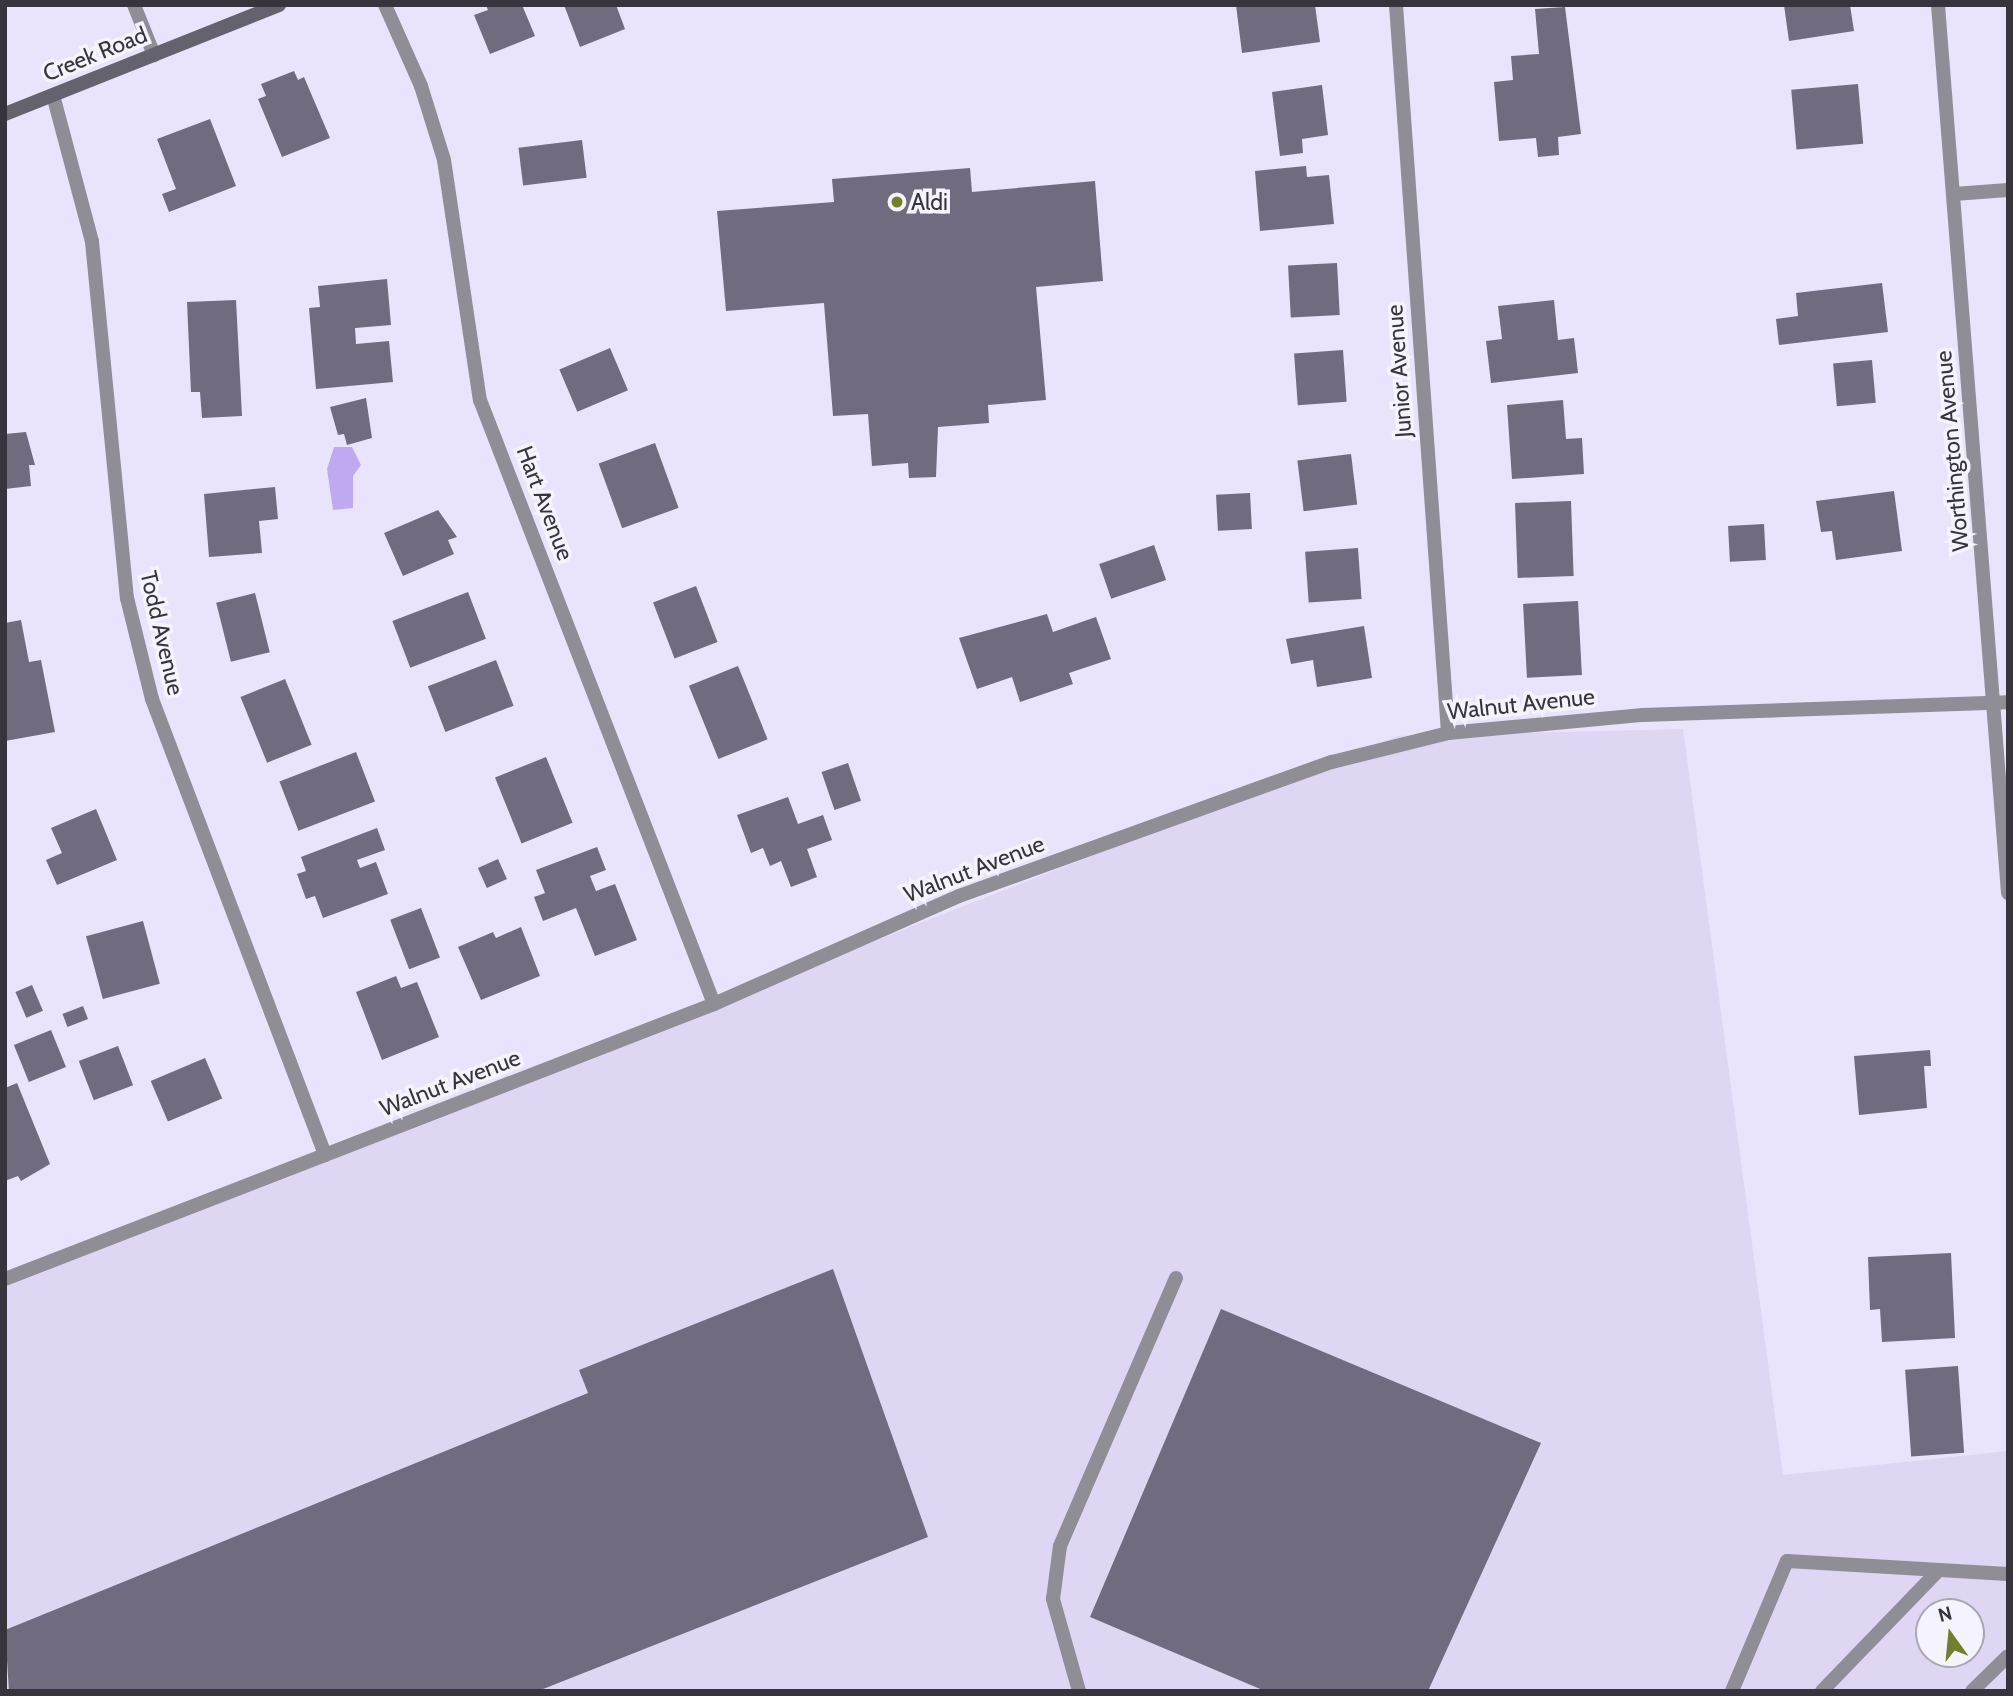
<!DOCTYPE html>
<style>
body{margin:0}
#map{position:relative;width:2013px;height:1696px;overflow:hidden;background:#e9e3fb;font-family:Cabin,sans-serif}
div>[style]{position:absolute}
.built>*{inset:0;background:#dfd6f4}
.water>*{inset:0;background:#bfaaf2}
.building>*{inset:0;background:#706b7f;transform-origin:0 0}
.service>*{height:14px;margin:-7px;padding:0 7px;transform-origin:7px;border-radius:7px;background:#8f8d96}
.minor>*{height:14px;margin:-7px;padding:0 7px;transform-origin:7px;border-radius:7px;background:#8f8d96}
.secondary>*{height:14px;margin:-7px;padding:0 7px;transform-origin:7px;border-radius:7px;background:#656270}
.dots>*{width:19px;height:19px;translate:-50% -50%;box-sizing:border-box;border:4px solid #f5f3fd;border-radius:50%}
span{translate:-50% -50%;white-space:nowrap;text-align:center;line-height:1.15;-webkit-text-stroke:7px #f5f3fd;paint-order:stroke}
.street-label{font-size:23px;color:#37343e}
.poi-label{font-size:23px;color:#37343e}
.left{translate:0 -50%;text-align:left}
.frame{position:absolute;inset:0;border:7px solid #37343e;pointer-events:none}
.north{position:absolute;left:1915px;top:1598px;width:70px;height:70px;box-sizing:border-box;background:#f5f3fd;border:2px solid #a9a7b1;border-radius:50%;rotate:345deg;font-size:19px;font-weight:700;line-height:28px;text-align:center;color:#37343e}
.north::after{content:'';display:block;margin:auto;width:24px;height:32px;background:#727f2c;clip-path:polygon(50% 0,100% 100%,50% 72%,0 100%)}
</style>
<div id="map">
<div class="built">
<div style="clip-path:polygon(evenodd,1683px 729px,1783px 1475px,2008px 1451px,2008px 1691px,5px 1691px,5px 1281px,1398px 736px,1683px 729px,1929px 1612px,1971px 1612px,1971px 1654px,1929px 1654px,1929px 1612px)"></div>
</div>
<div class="water">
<div style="clip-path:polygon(334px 447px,352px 447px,361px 465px,353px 476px,353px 508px,333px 510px,327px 469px)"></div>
</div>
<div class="building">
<div style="clip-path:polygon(486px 5px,522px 5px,535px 36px,490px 54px,474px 15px,488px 10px)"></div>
<div style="clip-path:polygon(564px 5px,616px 5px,625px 29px,580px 47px)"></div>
<div style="clip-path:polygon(1236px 5px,1315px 5px,1320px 42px,1242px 53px)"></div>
<div style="clip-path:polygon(1784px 5px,1850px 5px,1854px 31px,1789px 41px)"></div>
<div style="clip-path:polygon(1565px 7px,1581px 134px,1558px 137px,1559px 155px,1538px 157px,1536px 138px,1499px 141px,1494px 82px,1513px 80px,1511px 56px,1539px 54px,1535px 9px)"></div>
<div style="clip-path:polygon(294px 71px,298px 80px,304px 77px,330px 138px,282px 157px,258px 99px,266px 96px,261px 84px)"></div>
<div style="left:1858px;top:84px;width:60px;height:67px;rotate:85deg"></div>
<div style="clip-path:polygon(1322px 85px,1328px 135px,1302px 139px,1303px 153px,1280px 156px,1272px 92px)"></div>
<div style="clip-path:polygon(210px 119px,236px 186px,169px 212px,162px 194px,176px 189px,157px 139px)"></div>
<div style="left:582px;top:140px;width:38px;height:64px;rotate:83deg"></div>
<div style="clip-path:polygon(1306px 166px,1307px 177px,1329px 175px,1334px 224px,1260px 231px,1255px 171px)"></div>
<div style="clip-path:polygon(970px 168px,972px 192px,1095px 181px,1103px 281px,1036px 287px,1046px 400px,988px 405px,989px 423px,938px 427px,936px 477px,909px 478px,908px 463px,872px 466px,868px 414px,833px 416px,824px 303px,726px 311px,717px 211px,834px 202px,832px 179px)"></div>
<div style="left:1337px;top:263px;width:52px;height:49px;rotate:87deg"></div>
<div style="clip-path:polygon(387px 279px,391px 325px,355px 328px,356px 344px,389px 341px,393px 382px,316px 389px,309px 308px,320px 307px,318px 286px)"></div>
<div style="clip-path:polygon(1882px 283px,1888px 332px,1779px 345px,1776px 319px,1798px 316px,1796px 293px)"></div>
<div style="clip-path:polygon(236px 300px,242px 416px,202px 418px,200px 392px,191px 392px,187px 302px)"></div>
<div style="clip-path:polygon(1554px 300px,1558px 340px,1574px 338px,1578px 373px,1491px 383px,1486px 341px,1502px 339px,1498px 306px)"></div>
<div style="left:610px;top:348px;width:46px;height:55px;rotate:67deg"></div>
<div style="left:1343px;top:350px;width:52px;height:49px;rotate:86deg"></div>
<div style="left:1872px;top:360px;width:43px;height:39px;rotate:85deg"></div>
<div style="clip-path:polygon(366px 398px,372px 438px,347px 445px,344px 434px,338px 435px,330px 407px)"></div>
<div style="clip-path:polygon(1563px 400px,1566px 439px,1582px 438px,1584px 474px,1512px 479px,1507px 405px)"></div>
<div style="clip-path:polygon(26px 432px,35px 465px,29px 465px,31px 486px,5px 489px,5px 434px)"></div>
<div style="left:655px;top:443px;width:69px;height:60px;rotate:70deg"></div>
<div style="left:1351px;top:454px;width:51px;height:54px;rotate:83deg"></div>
<div style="clip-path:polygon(275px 487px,278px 519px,259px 521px,262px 553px,209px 557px,204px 494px)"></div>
<div style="clip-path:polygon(1894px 491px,1902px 551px,1836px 560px,1832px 531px,1821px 532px,1816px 501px)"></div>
<div style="left:1250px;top:493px;width:36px;height:34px;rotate:87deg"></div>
<div style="left:1571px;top:501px;width:75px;height:56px;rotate:88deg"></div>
<div style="clip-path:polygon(438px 510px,457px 537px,448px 540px,454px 554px,403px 576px,384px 533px)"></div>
<div style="left:1764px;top:524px;width:36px;height:36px;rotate:87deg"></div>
<div style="left:1154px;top:545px;width:37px;height:58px;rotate:71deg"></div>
<div style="left:1358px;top:548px;width:51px;height:53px;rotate:86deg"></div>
<div style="left:696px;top:586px;width:60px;height:46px;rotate:69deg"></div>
<div style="left:468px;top:592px;width:50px;height:81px;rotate:69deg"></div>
<div style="left:255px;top:593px;width:61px;height:40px;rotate:76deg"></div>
<div style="left:1578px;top:601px;width:74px;height:55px;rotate:87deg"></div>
<div style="clip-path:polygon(1047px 614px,1053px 632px,1096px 617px,1111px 659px,1069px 673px,1073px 684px,1020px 702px,1012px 677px,977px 689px,959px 638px)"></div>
<div style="clip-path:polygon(21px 620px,29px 662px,41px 660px,55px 732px,5px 741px,5px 623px)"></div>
<div style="clip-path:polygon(1364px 626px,1372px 678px,1317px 687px,1313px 660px,1291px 664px,1286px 639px)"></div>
<div style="left:496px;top:660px;width:49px;height:73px;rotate:69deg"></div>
<div style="left:738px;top:666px;width:79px;height:53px;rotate:68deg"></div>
<div style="left:285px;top:679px;width:71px;height:48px;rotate:68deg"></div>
<div style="left:356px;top:752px;width:53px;height:82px;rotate:69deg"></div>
<div style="left:546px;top:757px;width:71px;height:55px;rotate:68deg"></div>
<div style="left:848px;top:763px;width:40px;height:28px;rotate:71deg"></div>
<div style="clip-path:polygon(788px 797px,798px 824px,823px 815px,832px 840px,807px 849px,817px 877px,791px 887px,781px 861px,770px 866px,763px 848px,751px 853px,737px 815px)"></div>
<div style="clip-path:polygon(96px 809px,117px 860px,57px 885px,46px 860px,62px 853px,51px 828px)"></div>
<div style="clip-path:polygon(377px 828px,385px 850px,357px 860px,360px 868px,376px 862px,388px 894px,323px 918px,315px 896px,306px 899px,297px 874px,306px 871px,301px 857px)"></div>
<div style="clip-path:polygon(597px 847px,606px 870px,590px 876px,596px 891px,615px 884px,637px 940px,595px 956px,576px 908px,543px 921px,534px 897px,545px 893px,536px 870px)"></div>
<div style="left:498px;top:859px;width:22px;height:22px;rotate:66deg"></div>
<div style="left:421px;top:908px;width:53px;height:33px;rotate:69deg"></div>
<div style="left:143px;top:921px;width:65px;height:59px;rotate:75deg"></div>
<div style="clip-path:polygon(521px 927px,540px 976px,481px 1000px,458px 947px,493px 932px,496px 938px)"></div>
<div style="clip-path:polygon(396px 976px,401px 988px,417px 982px,439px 1037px,382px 1060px,356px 992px)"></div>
<div style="left:32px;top:985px;width:28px;height:18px;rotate:67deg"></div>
<div style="left:83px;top:1006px;width:14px;height:22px;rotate:69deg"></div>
<div style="left:51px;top:1030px;width:40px;height:40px;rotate:68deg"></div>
<div style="left:118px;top:1046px;width:42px;height:42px;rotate:69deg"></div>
<div style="clip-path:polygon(1930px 1050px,1931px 1066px,1924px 1066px,1927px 1108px,1859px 1115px,1854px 1056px)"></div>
<div style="left:205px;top:1058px;width:44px;height:59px;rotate:67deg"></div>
<div style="clip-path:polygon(17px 1083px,50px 1164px,21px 1181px,18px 1176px,5px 1181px,5px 1088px)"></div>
<div style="clip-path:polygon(1951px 1253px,1955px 1338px,1882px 1342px,1880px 1309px,1870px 1310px,1868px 1257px)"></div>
<div style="clip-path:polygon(833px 1269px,928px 1537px,538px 1691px,9px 1691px,5px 1630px,588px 1393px,579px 1370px)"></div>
<div style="clip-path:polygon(1221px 1309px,1541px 1443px,1428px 1691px,1265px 1691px,1090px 1617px)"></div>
<div style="left:1958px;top:1366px;width:87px;height:53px;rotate:86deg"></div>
</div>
<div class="service">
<div style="left:134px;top:5px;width:54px;rotate:68.2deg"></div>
<div style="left:1079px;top:1691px;width:96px;rotate:-105.8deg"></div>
<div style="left:1053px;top:1599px;width:53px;rotate:-82.5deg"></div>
<div style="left:1060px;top:1546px;width:292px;rotate:-66.6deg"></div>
<div style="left:1732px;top:1691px;width:141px;rotate:-67.1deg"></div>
<div style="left:1787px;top:1561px;width:221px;rotate:3.4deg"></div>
<div style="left:1822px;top:1691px;width:168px;rotate:-46deg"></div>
<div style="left:1972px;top:1691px;width:50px;rotate:-44.2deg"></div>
</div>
<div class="minor">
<div style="left:385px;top:5px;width:89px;rotate:66deg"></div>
<div style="left:421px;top:86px;width:77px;rotate:72.7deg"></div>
<div style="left:444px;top:160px;width:243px;rotate:81.5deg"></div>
<div style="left:480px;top:400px;width:648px;rotate:68.82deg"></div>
<div style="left:1396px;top:5px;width:730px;rotate:85.91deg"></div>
<div style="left:1938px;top:5px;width:891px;rotate:85.49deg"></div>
<div style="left:53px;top:95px;width:152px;rotate:75.1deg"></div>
<div style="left:92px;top:242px;width:358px;rotate:84.4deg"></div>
<div style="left:127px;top:598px;width:104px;rotate:76.1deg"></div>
<div style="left:152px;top:699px;width:488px;rotate:69.2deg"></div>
<div style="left:1954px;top:194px;width:54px;rotate:-4.2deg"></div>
<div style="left:5px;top:1279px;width:760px;rotate:-21.2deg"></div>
<div style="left:714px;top:1004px;width:268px;rotate:-23.8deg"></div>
<div style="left:959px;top:896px;width:396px;rotate:-19.8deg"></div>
<div style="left:1332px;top:762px;width:120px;rotate:-14deg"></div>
<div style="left:1448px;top:733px;width:196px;rotate:-5.3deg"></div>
<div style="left:1643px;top:715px;width:365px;rotate:-2deg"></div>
</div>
<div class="secondary">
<div style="left:5px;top:114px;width:295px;rotate:-21.7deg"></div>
</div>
<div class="dots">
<div style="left:897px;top:202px;background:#727f2c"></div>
</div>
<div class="street-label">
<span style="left:95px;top:54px;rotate:-22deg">Creek Road</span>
<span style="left:1399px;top:371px;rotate:-94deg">Junior Avenue</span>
<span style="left:1952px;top:451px;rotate:-95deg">Worthington Avenue</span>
<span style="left:545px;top:503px;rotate:69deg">Hart Avenue</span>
<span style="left:162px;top:633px;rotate:77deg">Todd Avenue</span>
<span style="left:1521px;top:704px;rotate:-6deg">Walnut Avenue</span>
<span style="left:974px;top:869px;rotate:-21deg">Walnut Avenue</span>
<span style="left:450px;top:1083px;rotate:-21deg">Walnut Avenue</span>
</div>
<div class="poi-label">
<span class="left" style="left:911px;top:202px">Aldi</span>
</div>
<div class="frame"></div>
<div class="north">N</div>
</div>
